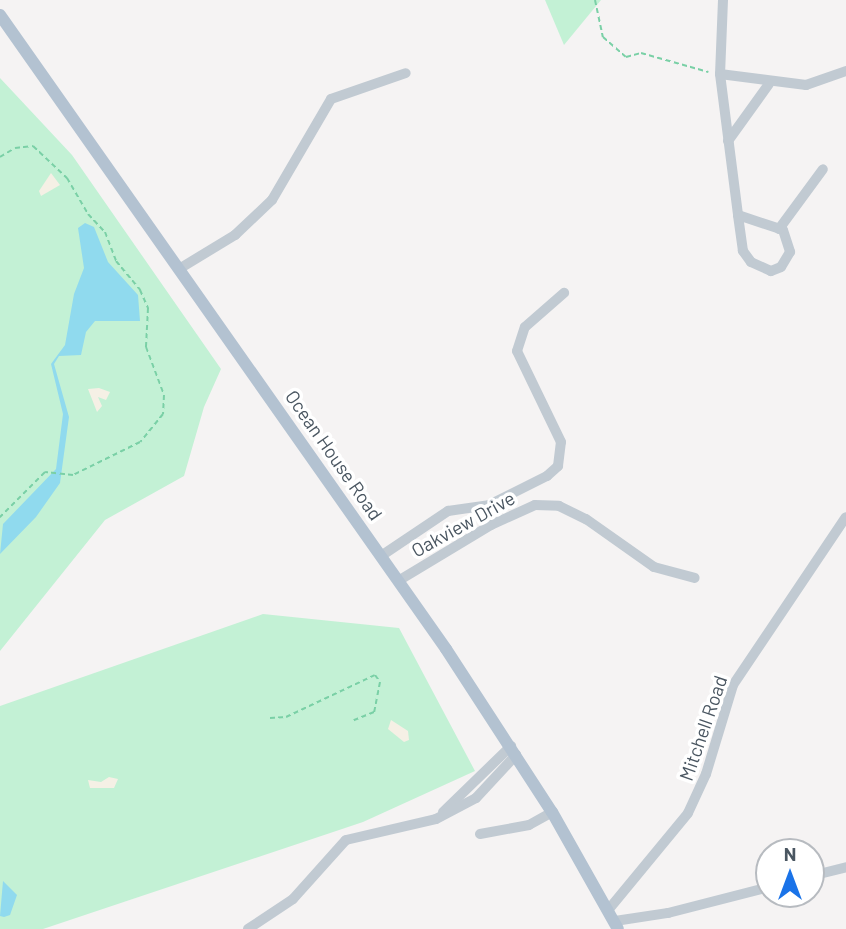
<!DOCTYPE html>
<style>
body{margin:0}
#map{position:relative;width:846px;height:929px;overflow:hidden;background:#f5f3f3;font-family:Barlow,sans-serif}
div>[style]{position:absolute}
.green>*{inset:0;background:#c3f1d5}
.sand>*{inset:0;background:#f5f0e5}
.water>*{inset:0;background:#90daee}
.path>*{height:2px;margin-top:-1px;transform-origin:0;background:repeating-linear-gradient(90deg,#7ad0a6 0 5px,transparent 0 8.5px)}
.minor>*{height:10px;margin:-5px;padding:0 5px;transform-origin:5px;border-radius:5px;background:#c1cad2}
.major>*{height:12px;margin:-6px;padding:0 6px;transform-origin:6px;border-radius:6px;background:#b3c2d1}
span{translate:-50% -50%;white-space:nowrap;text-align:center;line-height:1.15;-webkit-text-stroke:7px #fff;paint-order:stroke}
.street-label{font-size:19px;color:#4a5661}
.north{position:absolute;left:755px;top:838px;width:70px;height:70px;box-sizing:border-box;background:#fff;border:2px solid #b7bbc0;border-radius:50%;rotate:0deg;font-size:19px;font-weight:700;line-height:28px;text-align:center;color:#4a5661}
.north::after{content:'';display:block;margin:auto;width:24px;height:32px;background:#1a73e8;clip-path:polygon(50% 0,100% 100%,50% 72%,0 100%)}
</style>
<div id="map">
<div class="green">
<div style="clip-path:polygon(545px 0,601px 0,564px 45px)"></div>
<div style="clip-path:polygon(0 78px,72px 155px,221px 369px,204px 407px,184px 476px,105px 520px,0 651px)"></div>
<div style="clip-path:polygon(263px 614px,399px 628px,475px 771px,363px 822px,43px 929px,0 929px,0 706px)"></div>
</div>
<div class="sand">
<div style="clip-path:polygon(51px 173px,60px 185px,41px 196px,39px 191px)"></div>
<div style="clip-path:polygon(99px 388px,110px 392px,106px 400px,98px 397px,102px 406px,97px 412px,88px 389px)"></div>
<div style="clip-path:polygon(391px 720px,408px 731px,409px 740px,404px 742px,388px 729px)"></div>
<div style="clip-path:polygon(109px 777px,118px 779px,114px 788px,90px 788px,88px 780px,101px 782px)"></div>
</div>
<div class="water">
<div style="clip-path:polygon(85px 223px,94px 227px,108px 262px,138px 295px,140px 321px,95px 321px,86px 332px,81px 355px,59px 356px,54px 364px,69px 417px,60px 483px,36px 517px,0 554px,3px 524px,56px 469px,63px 414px,51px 364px,65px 345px,74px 294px,84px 268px,78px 228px)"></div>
<div style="clip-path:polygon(3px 881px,17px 895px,10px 915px,4px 917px,0 916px)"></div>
</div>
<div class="path">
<div style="left:595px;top:0;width:38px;rotate:78deg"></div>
<div style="left:603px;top:37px;width:30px;rotate:41deg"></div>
<div style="left:626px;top:57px;width:16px;rotate:-15deg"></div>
<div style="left:641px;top:53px;width:70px;rotate:15.8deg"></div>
<div style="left:0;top:157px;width:17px;rotate:-31deg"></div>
<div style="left:15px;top:148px;width:18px;rotate:-6deg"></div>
<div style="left:33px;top:146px;width:47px;rotate:43.3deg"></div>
<div style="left:67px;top:178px;width:42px;rotate:59.7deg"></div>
<div style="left:88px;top:214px;width:25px;rotate:47deg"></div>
<div style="left:105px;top:232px;width:31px;rotate:69deg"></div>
<div style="left:116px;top:261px;width:38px;rotate:50deg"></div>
<div style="left:140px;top:290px;width:20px;rotate:66deg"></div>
<div style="left:148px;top:308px;width:39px;rotate:93deg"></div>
<div style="left:146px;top:347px;width:51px;rotate:69.4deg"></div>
<div style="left:164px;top:395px;width:19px;rotate:93deg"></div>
<div style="left:163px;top:414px;width:36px;rotate:129deg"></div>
<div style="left:140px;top:442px;width:75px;rotate:153.8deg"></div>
<div style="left:73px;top:475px;width:28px;rotate:-174deg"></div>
<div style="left:45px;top:472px;width:64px;rotate:135deg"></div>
<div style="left:270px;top:718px;width:16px;rotate:-4deg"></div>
<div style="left:286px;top:717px;width:98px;rotate:-25.3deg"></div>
<div style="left:375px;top:675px;width:9px;rotate:54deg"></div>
<div style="left:380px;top:682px;width:31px;rotate:101deg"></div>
<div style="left:374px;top:712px;width:22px;rotate:158deg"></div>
</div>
<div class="minor">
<div style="left:723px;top:0;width:74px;rotate:92.3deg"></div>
<div style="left:720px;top:74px;width:142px;rotate:82.7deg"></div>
<div style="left:738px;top:215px;width:47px;rotate:18.4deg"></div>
<div style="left:783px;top:230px;width:23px;rotate:72deg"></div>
<div style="left:790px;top:252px;width:17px;rotate:121deg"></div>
<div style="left:781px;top:267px;width:11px;rotate:158deg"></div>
<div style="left:771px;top:271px;width:22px;rotate:-156deg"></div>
<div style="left:751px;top:262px;width:14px;rotate:-126deg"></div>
<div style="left:743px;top:251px;width:36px;rotate:-98deg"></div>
<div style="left:720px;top:74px;width:87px;rotate:7.3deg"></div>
<div style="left:806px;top:85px;width:42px;rotate:-19.3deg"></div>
<div style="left:728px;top:141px;width:70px;rotate:-54.3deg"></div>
<div style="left:779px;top:229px;width:74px;rotate:-53.7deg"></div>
<div style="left:179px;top:269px;width:66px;rotate:-31.3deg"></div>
<div style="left:235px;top:235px;width:51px;rotate:-43.4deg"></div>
<div style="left:272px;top:200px;width:117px;rotate:-59.7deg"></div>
<div style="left:331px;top:99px;width:79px;rotate:-19.1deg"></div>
<div style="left:381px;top:556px;width:81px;rotate:-33.9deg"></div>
<div style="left:448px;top:511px;width:41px;rotate:-8.3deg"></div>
<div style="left:489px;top:505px;width:65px;rotate:-26.6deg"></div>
<div style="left:547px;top:476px;width:15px;rotate:-42deg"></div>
<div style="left:558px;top:466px;width:24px;rotate:-83deg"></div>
<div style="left:561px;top:442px;width:101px;rotate:-115.8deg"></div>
<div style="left:517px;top:351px;width:25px;rotate:-72deg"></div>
<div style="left:525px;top:327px;width:52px;rotate:-41.1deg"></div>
<div style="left:398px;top:581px;width:109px;rotate:-31.1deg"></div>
<div style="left:491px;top:525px;width:48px;rotate:-24.4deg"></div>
<div style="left:535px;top:505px;width:24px;rotate:2deg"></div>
<div style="left:559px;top:506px;width:30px;rotate:26deg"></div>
<div style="left:586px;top:519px;width:83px;rotate:35.2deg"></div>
<div style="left:654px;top:567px;width:42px;rotate:15deg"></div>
<div style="left:443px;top:812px;width:95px;rotate:-44.1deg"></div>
<div style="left:480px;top:834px;width:50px;rotate:-10.4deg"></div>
<div style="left:529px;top:825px;width:26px;rotate:-29deg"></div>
<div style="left:811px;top:876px;width:36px;rotate:-14deg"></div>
<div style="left:609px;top:909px;width:124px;rotate:-50.5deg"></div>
<div style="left:688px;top:813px;width:43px;rotate:-65.2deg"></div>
<div style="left:706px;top:774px;width:93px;rotate:-73.1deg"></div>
<div style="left:733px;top:685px;width:202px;rotate:-56.1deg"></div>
<div style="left:615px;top:921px;width:54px;rotate:-8.6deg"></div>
<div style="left:668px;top:913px;width:104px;rotate:-14.4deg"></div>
<div style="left:248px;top:929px;width:54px;rotate:-33.7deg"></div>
<div style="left:293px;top:899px;width:79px;rotate:-48.1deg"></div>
<div style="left:346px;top:840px;width:92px;rotate:-13.1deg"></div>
<div style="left:436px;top:819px;width:45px;rotate:-27.7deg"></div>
<div style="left:476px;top:798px;width:59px;rotate:-47.1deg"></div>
</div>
<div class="major">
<div style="left:0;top:15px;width:775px;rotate:54.87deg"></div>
<div style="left:446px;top:649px;width:194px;rotate:57deg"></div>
<div style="left:552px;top:812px;width:134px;rotate:60.6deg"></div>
</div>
<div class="street-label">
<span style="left:334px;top:455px;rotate:55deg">Ocean House Road</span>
<span style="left:463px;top:524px;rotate:-29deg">Oakview Drive</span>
<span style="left:703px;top:728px;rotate:-71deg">Mitchell Road</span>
</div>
<div class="north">N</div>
</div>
